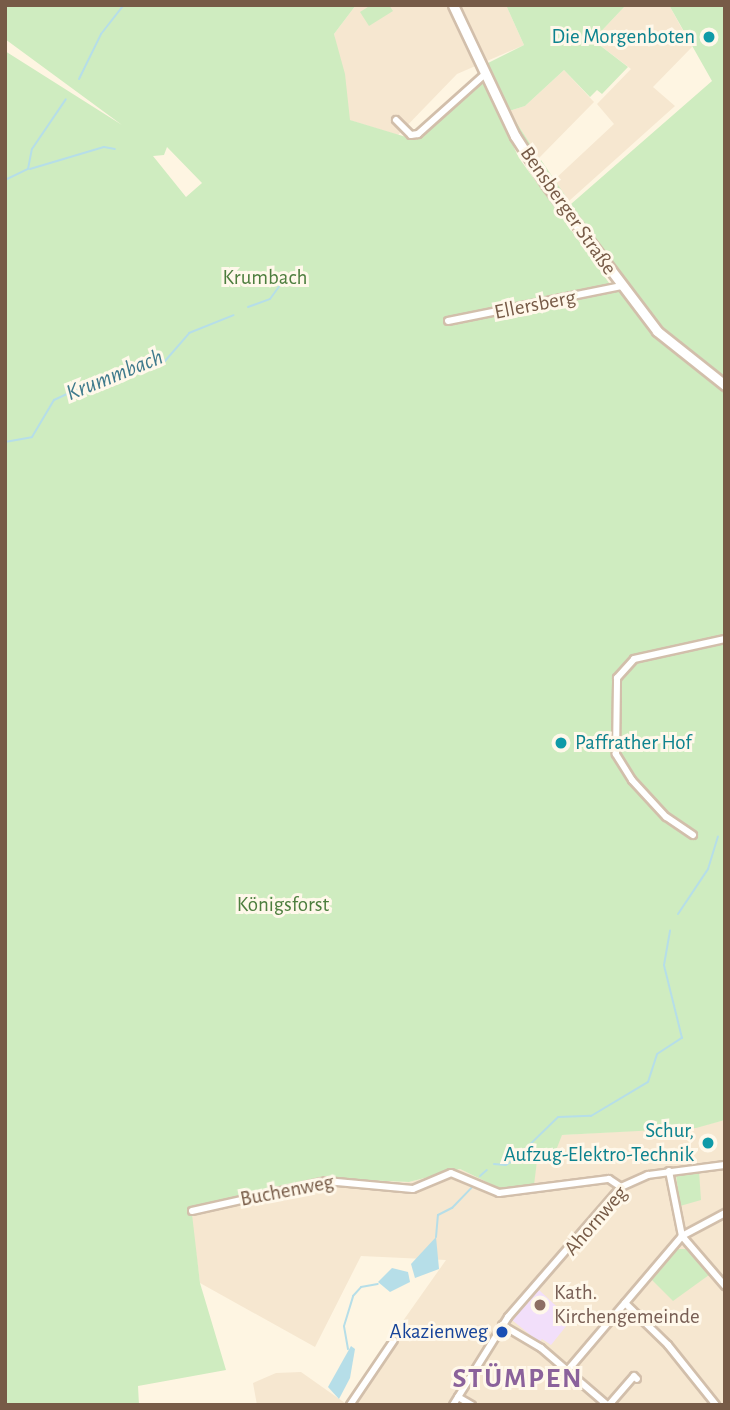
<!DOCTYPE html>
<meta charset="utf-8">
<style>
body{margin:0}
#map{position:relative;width:730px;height:1410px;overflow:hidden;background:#fef5e2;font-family:"Alegreya Sans",sans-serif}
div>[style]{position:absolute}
.residential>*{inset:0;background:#f6e7d0}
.education>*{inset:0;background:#f2dffa}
.green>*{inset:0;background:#cfecc0}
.water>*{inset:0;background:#b6dee8}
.stream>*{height:2px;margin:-1px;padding:0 1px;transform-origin:1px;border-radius:1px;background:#b6dee8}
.roads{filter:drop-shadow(2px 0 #d2bfab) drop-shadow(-2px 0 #d2bfab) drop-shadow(0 2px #d2bfab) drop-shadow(0 -2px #d2bfab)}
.street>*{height:6px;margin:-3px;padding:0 3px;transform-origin:3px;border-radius:3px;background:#fff}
.secondary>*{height:9px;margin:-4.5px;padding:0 4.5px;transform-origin:4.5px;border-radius:4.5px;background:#fff}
.dots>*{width:19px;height:19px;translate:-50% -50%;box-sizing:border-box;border:4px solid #fff8ea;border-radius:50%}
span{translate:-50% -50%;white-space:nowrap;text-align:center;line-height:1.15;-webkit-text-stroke:6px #fff8ea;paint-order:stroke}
.culture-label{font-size:21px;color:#0d838f}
.right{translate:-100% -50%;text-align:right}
.left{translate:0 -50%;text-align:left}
.street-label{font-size:21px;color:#775b47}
.park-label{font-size:21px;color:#4d7e3e}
.education-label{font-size:21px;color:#785e54}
.transit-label{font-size:21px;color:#164399}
.water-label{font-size:23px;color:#3f7a8c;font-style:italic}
.district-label{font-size:28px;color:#8b629b;font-weight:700;letter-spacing:2px}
.frame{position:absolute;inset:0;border:7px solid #775b47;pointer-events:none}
</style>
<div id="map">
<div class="residential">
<div style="clip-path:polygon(356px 5px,506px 5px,524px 45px,457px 74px,398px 135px,349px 120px,334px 34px)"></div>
<div style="clip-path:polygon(626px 5px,669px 5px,692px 47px,653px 87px,675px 106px,569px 201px,554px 180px,614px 124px,597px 104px,631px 69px,593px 40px)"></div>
<div style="clip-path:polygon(564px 70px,594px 102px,539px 158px,509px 111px,525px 106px)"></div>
<div style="clip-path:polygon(725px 1120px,725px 1405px,257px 1405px,253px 1383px,276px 1373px,301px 1372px,345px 1403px,446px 1260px,361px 1256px,315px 1347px,200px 1283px,191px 1215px,338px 1179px,409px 1182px,460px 1169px,503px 1190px,533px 1185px,538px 1153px,561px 1135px,696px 1127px)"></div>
</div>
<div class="education">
<div style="clip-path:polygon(539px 1290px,571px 1320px,551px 1345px,542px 1339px,539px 1342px,512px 1320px)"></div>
</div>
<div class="green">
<div style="clip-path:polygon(evenodd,5px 5px,356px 5px,334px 34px,345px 74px,350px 120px,416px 140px,481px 78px,519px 158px,612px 287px,623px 285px,569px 211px,571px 204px,712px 81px,669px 5px,725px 5px,725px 1120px,696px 1128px,562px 1135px,555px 1153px,538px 1153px,534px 1185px,503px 1190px,460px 1169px,409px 1182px,338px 1179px,192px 1214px,200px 1283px,226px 1370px,138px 1386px,139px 1405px,5px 1405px,5px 51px,122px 125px,5px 39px,5px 5px,167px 147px,202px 183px,186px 197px,153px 156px,164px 155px,167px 147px)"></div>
<div style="clip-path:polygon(371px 5px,389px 5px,393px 11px,369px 26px,360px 12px)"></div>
<div style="clip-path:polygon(506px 5px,626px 5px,593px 40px,628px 67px,602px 94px,597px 90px,590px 97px,564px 70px,525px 106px,509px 111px,536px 153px,532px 155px,484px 65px,524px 45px)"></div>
<div style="clip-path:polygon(541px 160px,567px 198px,561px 199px,538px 165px)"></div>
<div style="clip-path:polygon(699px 1171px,701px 1200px,680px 1206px,676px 1175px)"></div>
<div style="clip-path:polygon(678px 1249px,686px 1249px,709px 1275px,673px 1301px,652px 1280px)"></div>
</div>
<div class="water">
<div style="clip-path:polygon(436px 1237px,439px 1269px,415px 1278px,411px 1264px)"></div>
<div style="clip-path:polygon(392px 1268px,408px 1272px,410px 1282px,390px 1292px,378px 1282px)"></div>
<div style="clip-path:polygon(351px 1346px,355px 1349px,350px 1378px,339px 1399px,328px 1387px)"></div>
</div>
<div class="stream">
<div style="left:79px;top:79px;width:50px;rotate:-63.9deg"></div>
<div style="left:101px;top:34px;width:37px;rotate:-52deg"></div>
<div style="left:30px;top:169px;width:77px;rotate:-16.6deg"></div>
<div style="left:104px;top:147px;width:11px;rotate:10deg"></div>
<div style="left:5px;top:180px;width:25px;rotate:-26deg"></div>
<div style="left:28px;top:169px;width:20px;rotate:-79deg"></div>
<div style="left:32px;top:149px;width:60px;rotate:-55.8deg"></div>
<div style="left:248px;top:307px;width:23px;rotate:-20deg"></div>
<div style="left:270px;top:299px;width:17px;rotate:-54deg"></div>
<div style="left:5px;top:442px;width:27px;rotate:-10deg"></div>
<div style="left:32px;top:437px;width:43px;rotate:-59.3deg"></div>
<div style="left:54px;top:400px;width:38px;rotate:-25deg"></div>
<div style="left:89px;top:384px;width:15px"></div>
<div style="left:104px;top:384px;width:65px;rotate:-20.7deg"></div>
<div style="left:165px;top:361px;width:37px;rotate:-49deg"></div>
<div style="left:189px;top:333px;width:48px;rotate:-21.8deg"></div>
<div style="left:678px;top:914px;width:54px;rotate:-56.3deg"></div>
<div style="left:708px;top:869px;width:34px;rotate:-73deg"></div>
<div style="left:494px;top:1164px;width:12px;rotate:5deg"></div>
<div style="left:506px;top:1165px;width:11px;rotate:-34deg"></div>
<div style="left:515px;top:1159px;width:60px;rotate:-44.3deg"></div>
<div style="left:558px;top:1117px;width:33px;rotate:-2deg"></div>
<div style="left:591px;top:1116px;width:66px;rotate:-30.8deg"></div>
<div style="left:648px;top:1082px;width:29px;rotate:-72deg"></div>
<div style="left:657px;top:1054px;width:30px;rotate:-33deg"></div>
<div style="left:682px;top:1038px;width:75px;rotate:-103.9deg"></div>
<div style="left:664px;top:965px;width:35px;rotate:-80deg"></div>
<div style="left:480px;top:1176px;width:9px;rotate:-41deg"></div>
<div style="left:436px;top:1237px;width:22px;rotate:-85deg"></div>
<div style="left:438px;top:1215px;width:16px;rotate:-27deg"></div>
<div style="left:452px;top:1208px;width:30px;rotate:-46deg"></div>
<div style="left:348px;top:1349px;width:23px;rotate:-100deg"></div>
<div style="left:344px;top:1326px;width:31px;rotate:-73deg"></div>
<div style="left:353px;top:1296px;width:12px;rotate:-48deg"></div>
<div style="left:361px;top:1287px;width:17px;rotate:-10deg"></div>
</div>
<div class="roads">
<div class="street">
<div style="left:396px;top:120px;width:21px;rotate:45deg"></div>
<div style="left:411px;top:135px;width:7px;rotate:-8deg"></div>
<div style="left:418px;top:134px;width:90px;rotate:-41.8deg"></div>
<div style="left:448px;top:321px;width:177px;rotate:-11.4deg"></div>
<div style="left:693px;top:835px;width:32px;rotate:-146deg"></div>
<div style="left:666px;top:817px;width:50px;rotate:-132.6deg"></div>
<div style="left:632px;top:780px;width:31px;rotate:-122deg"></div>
<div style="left:616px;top:754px;width:76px;rotate:-89.2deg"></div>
<div style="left:617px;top:678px;width:25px;rotate:-48deg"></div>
<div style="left:634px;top:659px;width:93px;rotate:-12.4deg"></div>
<div style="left:669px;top:1171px;width:66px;rotate:78.7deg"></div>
<div style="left:682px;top:1236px;width:66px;rotate:49.3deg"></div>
<div style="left:192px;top:1211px;width:137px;rotate:-12.6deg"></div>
<div style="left:326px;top:1181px;width:87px;rotate:5.3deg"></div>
<div style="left:413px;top:1189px;width:41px;rotate:-22.8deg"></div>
<div style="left:451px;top:1173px;width:52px;rotate:22.6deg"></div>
<div style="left:499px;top:1193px;width:111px;rotate:-7.3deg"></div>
<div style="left:609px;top:1179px;width:14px;rotate:34deg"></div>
<div style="left:625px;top:1303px;width:60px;rotate:44.3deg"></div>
<div style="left:668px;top:1345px;width:77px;rotate:51.3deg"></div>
<div style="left:502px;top:1325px;width:45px;rotate:30.5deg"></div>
<div style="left:541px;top:1348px;width:87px;rotate:40.8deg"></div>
<div style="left:568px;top:1370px;width:176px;rotate:-49.6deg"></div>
<div style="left:682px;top:1236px;width:49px;rotate:-28.1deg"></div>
<div style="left:458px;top:1397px;width:16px;rotate:30deg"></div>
<div style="left:350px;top:1405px;width:78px;rotate:-55.9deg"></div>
<div style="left:453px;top:1405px;width:104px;rotate:-58deg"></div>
<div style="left:508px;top:1317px;width:172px;rotate:-49deg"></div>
<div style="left:621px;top:1187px;width:30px;rotate:-24deg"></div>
<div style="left:648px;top:1175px;width:78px;rotate:-7.4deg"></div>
<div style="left:609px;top:1405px;width:38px;rotate:-49deg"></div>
<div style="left:634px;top:1376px;width:4px;rotate:45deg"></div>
</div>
<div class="secondary">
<div style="left:453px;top:5px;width:145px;rotate:64.7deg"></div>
<div style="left:515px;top:136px;width:57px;rotate:57.1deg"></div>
<div style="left:546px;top:184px;width:184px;rotate:52.9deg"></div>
<div style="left:657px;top:331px;width:87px;rotate:38.5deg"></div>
</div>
</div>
<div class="dots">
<div style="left:709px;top:37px;background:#0f9aa8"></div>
<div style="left:561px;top:743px;background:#0f9aa8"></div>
<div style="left:708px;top:1143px;background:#0f9aa8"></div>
<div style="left:540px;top:1305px;background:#8d6e63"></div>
<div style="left:502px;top:1332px;background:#1a4fb4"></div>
</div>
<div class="culture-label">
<span class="right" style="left:695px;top:37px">Die Morgenboten</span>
<span class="left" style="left:575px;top:743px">Paffrather Hof</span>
<span class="right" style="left:694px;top:1143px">Schur,<br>Aufzug-Elektro-Technik</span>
</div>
<div class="street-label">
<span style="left:568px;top:211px;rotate:55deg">Bensberger Straße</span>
<span style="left:535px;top:305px;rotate:-11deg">Ellersberg</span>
<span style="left:287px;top:1191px;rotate:-11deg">Buchenweg</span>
<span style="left:596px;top:1221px;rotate:-49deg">Ahornweg</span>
</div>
<div class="park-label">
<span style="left:265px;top:278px">Krumbach</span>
<span style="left:283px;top:905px">Königsforst</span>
</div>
<div class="education-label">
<span class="left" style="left:554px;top:1305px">Kath.<br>Kirchengemeinde</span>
</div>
<div class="transit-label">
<span class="right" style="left:488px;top:1332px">Akazienweg</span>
</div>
<div class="water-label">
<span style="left:115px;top:376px;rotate:-22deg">Krummbach</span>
</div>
<div class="district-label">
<span style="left:518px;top:1379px">STÜMPEN</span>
</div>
<div class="frame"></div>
</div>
